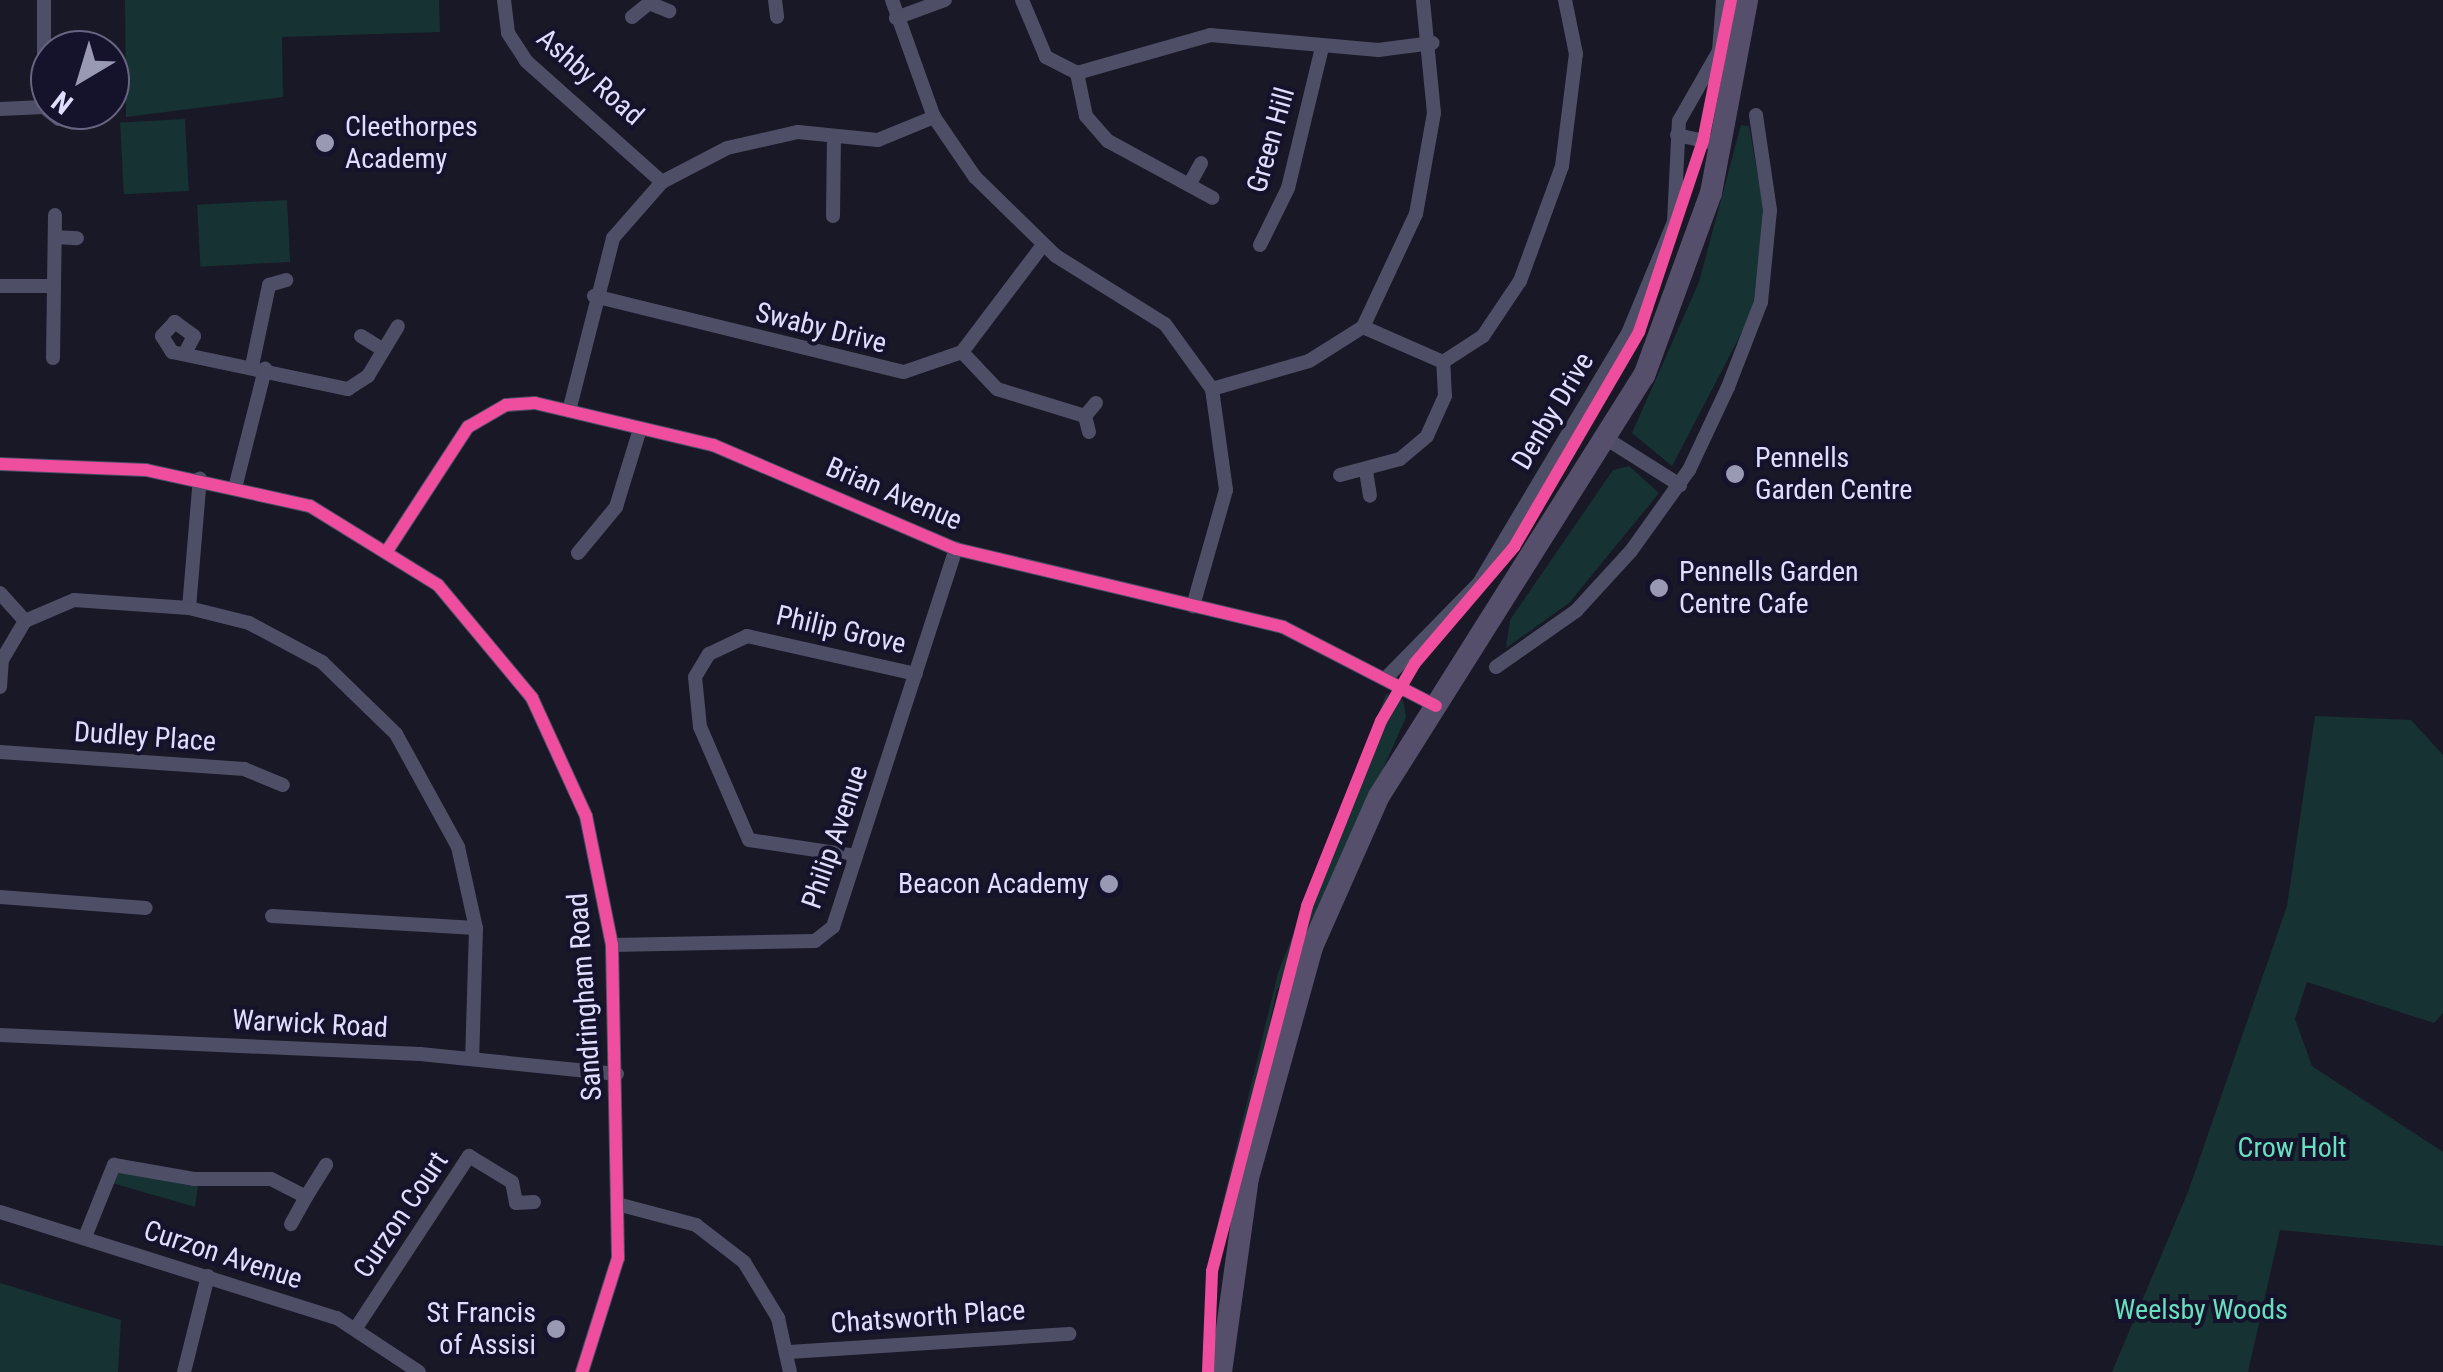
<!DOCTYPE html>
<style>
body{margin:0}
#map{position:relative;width:2443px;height:1372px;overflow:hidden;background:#191826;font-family:"Roboto Condensed",sans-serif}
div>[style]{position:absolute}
.green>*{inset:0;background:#163232;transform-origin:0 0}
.street>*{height:14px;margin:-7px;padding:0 7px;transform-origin:7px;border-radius:7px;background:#4e4e67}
.primary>*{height:22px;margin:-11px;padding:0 11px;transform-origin:11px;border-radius:11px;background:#564f6b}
.cycleway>*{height:12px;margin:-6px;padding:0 6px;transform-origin:6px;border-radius:6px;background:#ef4d9e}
.dots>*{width:28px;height:28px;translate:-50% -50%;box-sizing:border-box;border:5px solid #15122c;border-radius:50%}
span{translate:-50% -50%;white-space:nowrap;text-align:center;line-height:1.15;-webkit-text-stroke:8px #15122c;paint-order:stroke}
.street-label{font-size:28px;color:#e0deff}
.poi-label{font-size:28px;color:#e0deff}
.left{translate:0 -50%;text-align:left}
.right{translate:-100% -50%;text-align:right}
.park-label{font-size:28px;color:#68e0bd}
.north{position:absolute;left:30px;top:30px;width:100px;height:100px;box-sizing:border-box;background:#15122c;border:2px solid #666480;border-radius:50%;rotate:218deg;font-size:28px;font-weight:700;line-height:40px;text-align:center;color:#e0deff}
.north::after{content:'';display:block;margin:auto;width:35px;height:45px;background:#9a99b3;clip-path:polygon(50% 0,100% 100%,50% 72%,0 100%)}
</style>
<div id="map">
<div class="green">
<div style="clip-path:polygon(125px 0,439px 0,440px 32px,282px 37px,283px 97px,126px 117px)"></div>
<div style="left:185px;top:119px;width:72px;height:65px;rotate:87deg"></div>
<div style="clip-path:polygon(1741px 125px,1749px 126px,1765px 216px,1752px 313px,1672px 466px,1632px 433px,1699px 282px)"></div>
<div style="left:287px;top:200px;width:62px;height:90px;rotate:87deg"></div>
<div style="clip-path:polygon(1629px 466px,1659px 493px,1569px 603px,1506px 648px,1510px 620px,1613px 470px)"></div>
<div style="clip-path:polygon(1386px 694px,1403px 700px,1406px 717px,1290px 979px,1277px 989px,1228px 1225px,1211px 1251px,1278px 973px)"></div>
<div style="clip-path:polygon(2315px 716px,2411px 720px,2443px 755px,2443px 1013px,2434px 1023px,2307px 982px,2295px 1019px,2312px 1066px,2443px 1152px,2443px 1246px,2280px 1230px,2248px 1372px,2112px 1372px,2188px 1192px,2287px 906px)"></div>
<div style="clip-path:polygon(117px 1171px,198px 1186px,195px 1207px,109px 1182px)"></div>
<div style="clip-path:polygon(0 1283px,121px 1320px,118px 1372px,0 1372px)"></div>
</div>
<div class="street">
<div style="left:504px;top:0;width:33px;rotate:83deg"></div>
<div style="left:508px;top:33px;width:33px;rotate:57deg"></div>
<div style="left:526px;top:61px;width:182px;rotate:41.7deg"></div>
<div style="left:775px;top:0;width:17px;rotate:83deg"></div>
<div style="left:892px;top:0;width:124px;rotate:70.3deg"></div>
<div style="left:934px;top:117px;width:73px;rotate:55.7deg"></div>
<div style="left:975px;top:177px;width:113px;rotate:44.3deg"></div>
<div style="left:1056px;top:256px;width:128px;rotate:32deg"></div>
<div style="left:1165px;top:324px;width:80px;rotate:54.1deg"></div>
<div style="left:1212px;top:389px;width:102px;rotate:82.1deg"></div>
<div style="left:1226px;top:490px;width:121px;rotate:105.9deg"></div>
<div style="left:1022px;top:0;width:62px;rotate:67.2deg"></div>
<div style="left:1046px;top:57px;width:35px;rotate:27deg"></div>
<div style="left:1077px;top:73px;width:138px;rotate:-15.9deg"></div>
<div style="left:1210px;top:35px;width:169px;rotate:5.1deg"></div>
<div style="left:1378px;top:50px;width:55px;rotate:-7.3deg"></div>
<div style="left:632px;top:17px;width:22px;rotate:-39deg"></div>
<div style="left:649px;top:3px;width:22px;rotate:22deg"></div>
<div style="left:896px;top:18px;width:52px;rotate:-20.2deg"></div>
<div style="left:1077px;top:73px;width:44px;rotate:78.2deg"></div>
<div style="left:1086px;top:116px;width:33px;rotate:49deg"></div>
<div style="left:1108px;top:141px;width:119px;rotate:28.5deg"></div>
<div style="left:44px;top:107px;width:107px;rotate:-90deg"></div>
<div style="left:0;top:109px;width:44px;rotate:-2.6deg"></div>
<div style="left:44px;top:107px;width:19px;rotate:39deg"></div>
<div style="left:1677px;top:135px;width:47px;rotate:12.3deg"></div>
<div style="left:1189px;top:185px;width:25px;rotate:-61deg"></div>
<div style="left:833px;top:216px;width:78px;rotate:-89.3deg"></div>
<div style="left:55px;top:237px;width:22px;rotate:3deg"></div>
<div style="left:1260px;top:245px;width:64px;rotate:-63.8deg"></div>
<div style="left:1288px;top:188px;width:145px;rotate:-76.4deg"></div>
<div style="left:0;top:286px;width:54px"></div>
<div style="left:594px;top:296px;width:319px;rotate:13.8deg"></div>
<div style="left:904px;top:372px;width:61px;rotate:-19deg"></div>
<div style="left:962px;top:352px;width:134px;rotate:-52.9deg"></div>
<div style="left:1363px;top:327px;width:87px;rotate:23.6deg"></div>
<div style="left:1443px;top:362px;width:48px;rotate:-33deg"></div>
<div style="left:1483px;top:336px;width:66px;rotate:-56.1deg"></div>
<div style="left:1520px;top:281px;width:122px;rotate:-69.9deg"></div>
<div style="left:1562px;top:166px;width:113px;rotate:-82.9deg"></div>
<div style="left:1576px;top:54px;width:55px;rotate:-101.5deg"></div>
<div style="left:361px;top:336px;width:26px;rotate:32deg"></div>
<div style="left:962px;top:352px;width:51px;rotate:46.6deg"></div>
<div style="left:997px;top:389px;width:92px;rotate:17.1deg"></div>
<div style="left:185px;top:353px;width:19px;rotate:-62deg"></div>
<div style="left:194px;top:336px;width:24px;rotate:-144deg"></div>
<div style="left:175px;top:322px;width:19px;rotate:133deg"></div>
<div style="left:162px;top:336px;width:19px;rotate:58deg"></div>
<div style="left:172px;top:352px;width:180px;rotate:11.9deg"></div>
<div style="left:348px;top:389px;width:24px;rotate:-33deg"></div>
<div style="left:368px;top:376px;width:58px;rotate:-59deg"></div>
<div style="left:53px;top:358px;width:143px;rotate:-89.2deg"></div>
<div style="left:252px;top:366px;width:83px;rotate:-78.1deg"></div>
<div style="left:269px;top:285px;width:18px;rotate:-16deg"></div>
<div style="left:1212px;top:389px;width:101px;rotate:-16.1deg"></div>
<div style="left:1309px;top:361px;width:64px;rotate:-32.2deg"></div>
<div style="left:1363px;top:327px;width:125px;rotate:-64.9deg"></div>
<div style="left:1416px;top:214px;width:103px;rotate:-79.9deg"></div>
<div style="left:1434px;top:113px;width:114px;rotate:-95.6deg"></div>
<div style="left:569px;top:411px;width:179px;rotate:-75.7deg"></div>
<div style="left:613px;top:238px;width:74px;rotate:-48.8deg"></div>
<div style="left:662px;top:182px;width:73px;rotate:-27.6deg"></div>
<div style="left:727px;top:148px;width:73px;rotate:-12.7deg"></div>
<div style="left:798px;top:132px;width:80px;rotate:5.7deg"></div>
<div style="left:878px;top:140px;width:61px;rotate:-22.3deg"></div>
<div style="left:1089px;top:432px;width:16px;rotate:-104deg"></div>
<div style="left:1085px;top:416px;width:17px;rotate:-50deg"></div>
<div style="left:1610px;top:441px;width:83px;rotate:32.2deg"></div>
<div style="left:0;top:464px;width:146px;rotate:2.4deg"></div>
<div style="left:146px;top:470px;width:168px;rotate:12.4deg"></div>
<div style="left:310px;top:506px;width:150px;rotate:31.7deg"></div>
<div style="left:438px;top:585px;width:147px;rotate:50.2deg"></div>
<div style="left:532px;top:698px;width:130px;rotate:65.4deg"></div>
<div style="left:586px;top:816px;width:132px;rotate:78.6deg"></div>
<div style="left:612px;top:945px;width:313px;rotate:88.9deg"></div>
<div style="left:618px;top:1258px;width:120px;rotate:107.5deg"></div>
<div style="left:1366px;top:471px;width:25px;rotate:81deg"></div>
<div style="left:1340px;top:475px;width:62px;rotate:-14.9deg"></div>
<div style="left:1400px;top:459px;width:35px;rotate:-40deg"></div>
<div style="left:1427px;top:436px;width:44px;rotate:-65.8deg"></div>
<div style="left:1445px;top:396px;width:34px;rotate:-93deg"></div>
<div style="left:236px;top:484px;width:119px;rotate:-75.8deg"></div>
<div style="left:389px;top:548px;width:145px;rotate:-56.9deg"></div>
<div style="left:468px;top:427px;width:44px;rotate:-30.1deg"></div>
<div style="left:506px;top:405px;width:29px;rotate:-4deg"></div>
<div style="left:535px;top:403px;width:183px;rotate:13.3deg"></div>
<div style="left:713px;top:445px;width:264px;rotate:23.2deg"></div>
<div style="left:956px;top:549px;width:336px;rotate:13.4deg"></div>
<div style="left:1283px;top:627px;width:172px;rotate:27.3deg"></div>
<div style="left:578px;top:553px;width:60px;rotate:-50.4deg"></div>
<div style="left:616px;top:507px;width:82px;rotate:-72.9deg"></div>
<div style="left:0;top:593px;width:38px;rotate:48deg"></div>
<div style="left:189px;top:608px;width:130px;rotate:-85.2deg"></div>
<div style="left:1496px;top:667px;width:98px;rotate:-35deg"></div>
<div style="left:1576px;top:611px;width:81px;rotate:-47.5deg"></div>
<div style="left:1631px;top:551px;width:100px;rotate:-54.4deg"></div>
<div style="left:1689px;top:470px;width:92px;rotate:-64.8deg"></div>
<div style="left:1728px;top:387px;width:91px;rotate:-68.8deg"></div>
<div style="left:1761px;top:302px;width:92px;rotate:-84.4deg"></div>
<div style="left:1770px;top:210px;width:96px;rotate:-98.4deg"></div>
<div style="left:1388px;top:676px;width:130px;rotate:-45.6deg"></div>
<div style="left:1479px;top:583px;width:293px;rotate:-59.2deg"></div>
<div style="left:1629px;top:331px;width:118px;rotate:-67.6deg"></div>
<div style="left:1674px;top:222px;width:101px;rotate:-87.2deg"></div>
<div style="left:1679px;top:121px;width:81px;rotate:-60.3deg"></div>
<div style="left:1719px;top:51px;width:51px;rotate:-85.5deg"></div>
<div style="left:0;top:687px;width:27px;rotate:-86deg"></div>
<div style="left:2px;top:660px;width:45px;rotate:-59.5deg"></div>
<div style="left:25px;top:621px;width:53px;rotate:-23.2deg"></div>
<div style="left:74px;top:600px;width:115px;rotate:4deg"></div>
<div style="left:189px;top:608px;width:62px;rotate:14deg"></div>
<div style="left:249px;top:623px;width:83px;rotate:28.1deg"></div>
<div style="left:322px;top:662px;width:103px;rotate:44.2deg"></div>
<div style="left:396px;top:734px;width:129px;rotate:61.2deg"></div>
<div style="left:458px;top:847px;width:83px;rotate:77.5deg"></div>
<div style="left:476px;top:928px;width:131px;rotate:91.7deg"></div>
<div style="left:0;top:752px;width:245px;rotate:4deg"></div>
<div style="left:244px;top:769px;width:42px;rotate:22.3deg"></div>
<div style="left:856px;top:856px;width:108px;rotate:-171.5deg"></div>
<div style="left:749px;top:840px;width:123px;rotate:-113.4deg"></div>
<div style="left:700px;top:727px;width:50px;rotate:-95.7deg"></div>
<div style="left:695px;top:677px;width:27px;rotate:-59deg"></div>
<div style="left:709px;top:654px;width:42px;rotate:-25.3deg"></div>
<div style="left:747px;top:636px;width:173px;rotate:12.7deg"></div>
<div style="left:0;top:897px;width:146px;rotate:4.3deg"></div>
<div style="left:272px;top:916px;width:204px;rotate:3.4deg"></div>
<div style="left:612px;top:945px;width:203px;rotate:-1.1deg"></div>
<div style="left:815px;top:941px;width:23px;rotate:-38deg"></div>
<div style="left:833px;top:927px;width:398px;rotate:-72deg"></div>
<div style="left:0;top:1035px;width:420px;rotate:2.6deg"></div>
<div style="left:420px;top:1054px;width:198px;rotate:5.8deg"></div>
<div style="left:306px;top:1197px;width:38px;rotate:-58deg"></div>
<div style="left:621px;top:1205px;width:78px;rotate:14.9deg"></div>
<div style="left:696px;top:1225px;width:61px;rotate:37.6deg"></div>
<div style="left:744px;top:1262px;width:66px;rotate:58.7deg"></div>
<div style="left:778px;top:1318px;width:55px;rotate:77.5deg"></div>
<div style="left:0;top:1212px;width:353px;rotate:17.5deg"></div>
<div style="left:337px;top:1318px;width:98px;rotate:33.4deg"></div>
<div style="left:85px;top:1237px;width:78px;rotate:-68.1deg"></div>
<div style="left:114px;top:1165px;width:81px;rotate:9.9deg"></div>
<div style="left:194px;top:1179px;width:77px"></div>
<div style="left:271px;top:1179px;width:39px;rotate:27deg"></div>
<div style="left:306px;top:1197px;width:31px;rotate:119deg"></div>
<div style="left:356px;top:1328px;width:206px;rotate:-56.7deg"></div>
<div style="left:469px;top:1156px;width:50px;rotate:31.2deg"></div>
<div style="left:512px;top:1182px;width:21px;rotate:79deg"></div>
<div style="left:516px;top:1203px;width:18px;rotate:-3deg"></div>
<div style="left:789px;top:1352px;width:281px;rotate:-3.7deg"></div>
<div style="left:184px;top:1372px;width:99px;rotate:-76deg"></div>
</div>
<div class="primary">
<div style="left:1221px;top:1372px;width:196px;rotate:-82.1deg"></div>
<div style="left:1248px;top:1178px;width:240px;rotate:-74.5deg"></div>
<div style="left:1312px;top:947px;width:165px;rotate:-66.1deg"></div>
<div style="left:1379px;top:796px;width:497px;rotate:-57.8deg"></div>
<div style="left:1644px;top:376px;width:195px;rotate:-69.9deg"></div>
<div style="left:1711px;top:193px;width:196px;rotate:-79.4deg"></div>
</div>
<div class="cycleway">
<div style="left:0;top:464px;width:146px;rotate:2.4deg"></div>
<div style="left:146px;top:470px;width:168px;rotate:12.4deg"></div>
<div style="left:310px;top:506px;width:150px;rotate:31.7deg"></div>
<div style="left:438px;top:585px;width:147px;rotate:50.2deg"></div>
<div style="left:532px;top:698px;width:130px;rotate:65.4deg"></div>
<div style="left:586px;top:816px;width:132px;rotate:78.6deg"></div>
<div style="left:612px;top:945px;width:313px;rotate:88.9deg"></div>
<div style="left:618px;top:1258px;width:120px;rotate:107.5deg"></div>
<div style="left:389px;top:548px;width:145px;rotate:-56.9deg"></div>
<div style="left:468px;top:427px;width:44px;rotate:-30.1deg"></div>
<div style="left:506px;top:405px;width:29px;rotate:-4deg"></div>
<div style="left:535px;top:403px;width:183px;rotate:13.3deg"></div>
<div style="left:713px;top:445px;width:264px;rotate:23.2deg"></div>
<div style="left:956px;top:549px;width:336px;rotate:13.4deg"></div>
<div style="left:1283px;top:627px;width:172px;rotate:27.3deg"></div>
<div style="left:1208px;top:1372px;width:101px;rotate:-87.7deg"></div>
<div style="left:1212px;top:1271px;width:377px;rotate:-75.4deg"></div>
<div style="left:1307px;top:906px;width:199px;rotate:-68.2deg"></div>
<div style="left:1381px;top:721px;width:67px;rotate:-59.6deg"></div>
<div style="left:1415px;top:663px;width:153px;rotate:-49.5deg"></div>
<div style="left:1514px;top:547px;width:249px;rotate:-59.8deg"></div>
<div style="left:1639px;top:332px;width:201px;rotate:-71.5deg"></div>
<div style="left:1703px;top:141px;width:144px;rotate:-78.8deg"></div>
</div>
<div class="dots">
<div style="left:325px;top:143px;background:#9a99b3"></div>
<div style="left:1735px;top:474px;background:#9a99b3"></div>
<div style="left:1659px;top:588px;background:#9a99b3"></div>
<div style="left:1109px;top:884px;background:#9a99b3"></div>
<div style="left:556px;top:1329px;background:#9a99b3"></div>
</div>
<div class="street-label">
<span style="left:590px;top:77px;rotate:41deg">Ashby Road</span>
<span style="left:1271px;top:140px;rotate:-74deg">Green Hill</span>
<span style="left:821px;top:328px;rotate:14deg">Swaby Drive</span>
<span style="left:1553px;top:411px;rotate:-59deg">Denby Drive</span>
<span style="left:894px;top:494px;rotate:23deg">Brian Avenue</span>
<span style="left:841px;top:630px;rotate:13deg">Philip Grove</span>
<span style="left:145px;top:737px;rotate:4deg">Dudley Place</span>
<span style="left:835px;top:837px;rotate:-71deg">Philip Avenue</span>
<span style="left:585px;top:997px;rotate:-94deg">Sandringham Road</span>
<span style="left:310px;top:1024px;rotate:3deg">Warwick Road</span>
<span style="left:401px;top:1215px;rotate:-56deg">Curzon Court</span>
<span style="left:223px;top:1255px;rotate:18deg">Curzon Avenue</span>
<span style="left:928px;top:1317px;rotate:-4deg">Chatsworth Place</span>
</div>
<div class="poi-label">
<span class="left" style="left:345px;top:143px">Cleethorpes<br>Academy</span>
<span class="left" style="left:1755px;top:474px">Pennells<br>Garden Centre</span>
<span class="left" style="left:1679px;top:588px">Pennells Garden<br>Centre Cafe</span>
<span class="right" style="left:1089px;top:884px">Beacon Academy</span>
<span class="right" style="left:536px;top:1329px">St Francis<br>of Assisi</span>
</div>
<div class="park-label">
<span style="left:2292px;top:1148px">Crow Holt</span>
<span style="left:2201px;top:1310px">Weelsby Woods</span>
</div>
<div class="north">N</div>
</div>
